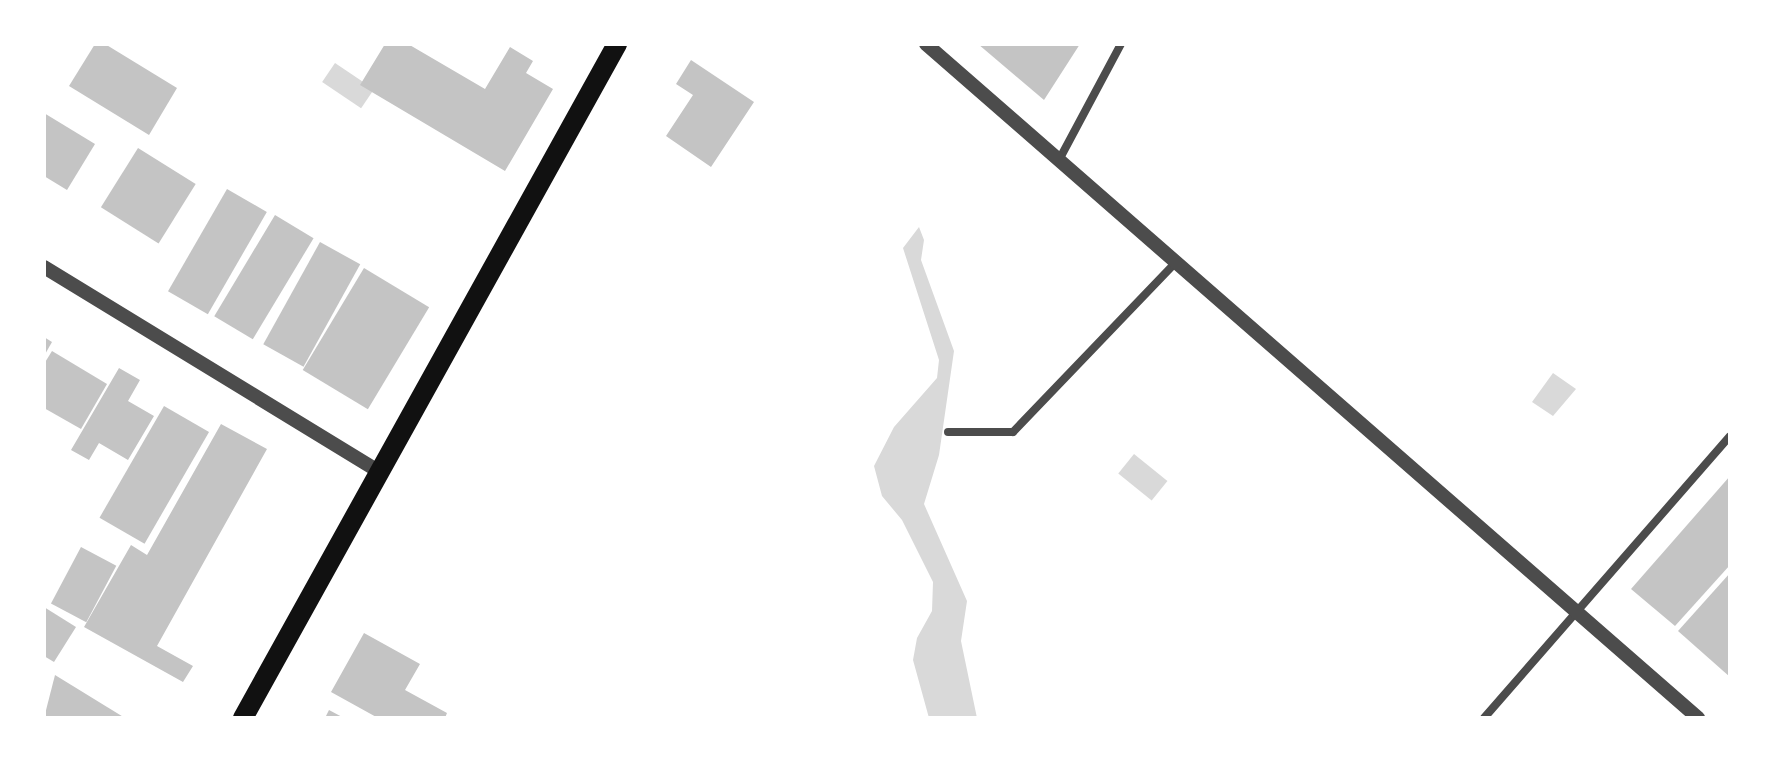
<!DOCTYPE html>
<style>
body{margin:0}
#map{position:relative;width:1774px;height:762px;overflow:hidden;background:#fff;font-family:"Roboto Condensed",sans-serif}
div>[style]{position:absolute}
.water>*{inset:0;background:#d9d9d9;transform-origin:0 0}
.building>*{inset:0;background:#c4c4c4;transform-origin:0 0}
.minor>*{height:8px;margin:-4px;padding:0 4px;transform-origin:4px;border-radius:4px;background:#4c4c4c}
.tertiary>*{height:14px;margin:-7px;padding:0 7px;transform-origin:7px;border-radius:7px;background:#4c4c4c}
.primary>*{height:20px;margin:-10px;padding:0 10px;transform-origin:10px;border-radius:10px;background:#111}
span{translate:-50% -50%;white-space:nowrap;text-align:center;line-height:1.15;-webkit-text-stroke:6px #fff;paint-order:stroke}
.frame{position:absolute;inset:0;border:46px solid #fff;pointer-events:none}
</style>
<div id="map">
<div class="water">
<div style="left:335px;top:63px;width:47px;height:23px;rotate:34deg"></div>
<div style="clip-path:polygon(919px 227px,924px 240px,921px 260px,954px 351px,939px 455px,924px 504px,967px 601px,961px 641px,977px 718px,929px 718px,913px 660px,917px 638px,932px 611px,933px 582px,902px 520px,882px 496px,874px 466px,894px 427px,937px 378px,939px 360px,903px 248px)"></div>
<div style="clip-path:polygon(1553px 373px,1576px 389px,1553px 416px,1532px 402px)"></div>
<div style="left:1134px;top:454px;width:43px;height:25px;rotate:39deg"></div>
</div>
<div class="building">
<div style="clip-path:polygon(95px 44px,105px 44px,177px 88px,149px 135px,69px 86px)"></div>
<div style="clip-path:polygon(385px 44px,408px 44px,485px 89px,510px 47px,533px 61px,526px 73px,553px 89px,505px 171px,360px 85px)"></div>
<div style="clip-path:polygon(978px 44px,1080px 44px,1044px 100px)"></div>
<div style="clip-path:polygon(691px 60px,754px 102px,711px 167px,666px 136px,693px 95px,676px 84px)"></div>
<div style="clip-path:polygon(44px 113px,95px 144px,67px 190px,44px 176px)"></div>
<div style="left:138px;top:148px;width:68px;height:70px;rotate:32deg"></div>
<div style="left:227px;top:189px;width:46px;height:118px;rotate:30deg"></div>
<div style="left:275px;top:215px;width:45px;height:118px;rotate:31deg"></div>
<div style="left:320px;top:242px;width:46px;height:117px;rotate:29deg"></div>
<div style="left:364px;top:268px;width:76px;height:119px;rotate:31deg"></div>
<div style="clip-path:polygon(44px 337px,52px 342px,44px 356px)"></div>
<div style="clip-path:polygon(52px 351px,107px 384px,81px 429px,44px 408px,44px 364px)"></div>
<div style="clip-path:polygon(119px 368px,140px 380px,128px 401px,154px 416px,128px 460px,99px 443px,89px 460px,71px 450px)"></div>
<div style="left:164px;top:406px;width:52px;height:129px;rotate:30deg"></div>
<div style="clip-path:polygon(221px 424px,267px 449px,157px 646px,193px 666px,183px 682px,84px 627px,131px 545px,147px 555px)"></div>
<div style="clip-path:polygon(1730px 476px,1730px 565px,1675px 626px,1631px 589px)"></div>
<div style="left:81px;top:547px;width:40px;height:64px;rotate:28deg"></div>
<div style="clip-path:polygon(1730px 573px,1730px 677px,1678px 631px)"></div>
<div style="clip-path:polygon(44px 607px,76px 627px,54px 662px,44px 656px)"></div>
<div style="clip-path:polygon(364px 633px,420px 664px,405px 690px,447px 713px,445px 718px,378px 718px,331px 692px)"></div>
<div style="clip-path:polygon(55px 675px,125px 718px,44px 718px)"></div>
<div style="clip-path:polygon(329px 710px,344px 718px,325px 718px)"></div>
</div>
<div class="minor">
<div style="left:1059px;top:160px;width:132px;rotate:-61.9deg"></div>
<div style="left:948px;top:432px;width:65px"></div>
<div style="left:1013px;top:432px;width:236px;rotate:-46.2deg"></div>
<div style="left:1484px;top:718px;width:374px;rotate:-48.9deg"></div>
</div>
<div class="tertiary">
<div style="left:926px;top:44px;width:1025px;rotate:41.12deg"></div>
<div style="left:44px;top:267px;width:389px;rotate:31.4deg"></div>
</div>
<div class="primary">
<div style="left:243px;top:718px;width:771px;rotate:-60.97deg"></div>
</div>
<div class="frame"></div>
</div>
